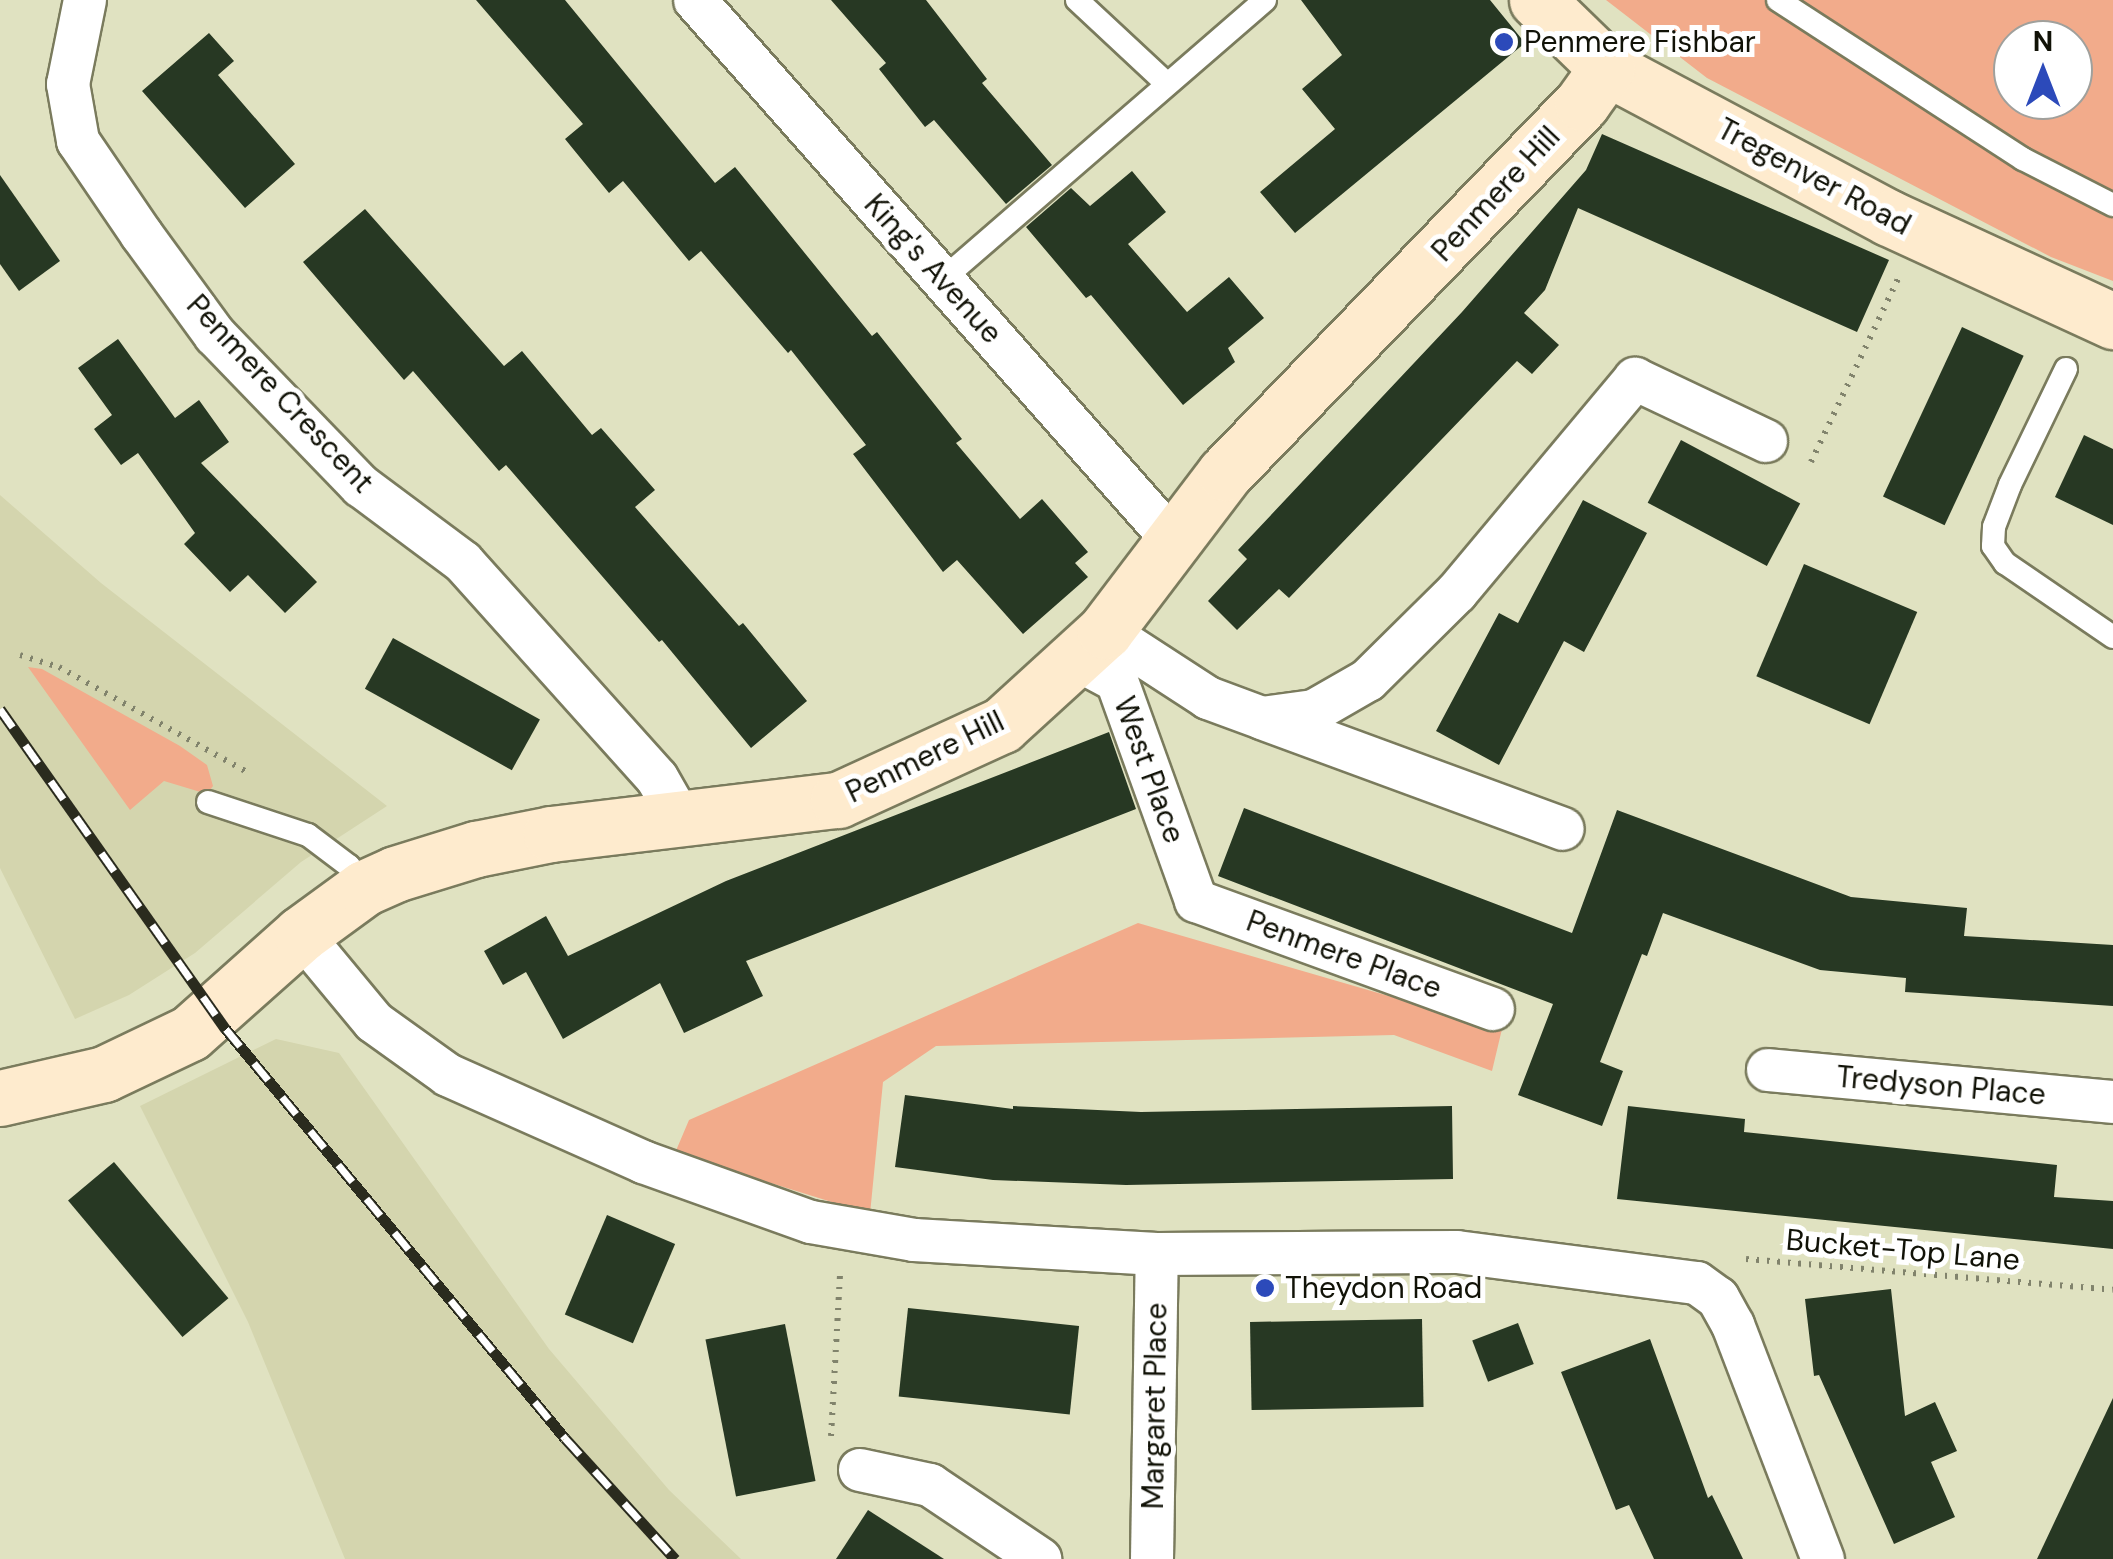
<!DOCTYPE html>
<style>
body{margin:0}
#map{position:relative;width:2113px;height:1559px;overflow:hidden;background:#e0e2c1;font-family:"DM Sans",sans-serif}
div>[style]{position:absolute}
.built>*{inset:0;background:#d4d5ae}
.green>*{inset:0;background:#f2ab8b}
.building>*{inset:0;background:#273823;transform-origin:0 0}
.path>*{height:6px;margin-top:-3px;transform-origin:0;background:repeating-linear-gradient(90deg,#81836c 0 2.5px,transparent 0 10.5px)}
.roads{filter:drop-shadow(2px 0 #7a7b5d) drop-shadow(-2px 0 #7a7b5d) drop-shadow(0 2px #7a7b5d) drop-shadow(0 -2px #7a7b5d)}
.lane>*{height:22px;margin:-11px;padding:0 11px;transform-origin:11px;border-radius:11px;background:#fff}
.street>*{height:42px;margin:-21px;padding:0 21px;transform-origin:21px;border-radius:21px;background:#fff}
.secondary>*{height:55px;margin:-27.5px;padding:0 27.5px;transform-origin:27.5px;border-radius:27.5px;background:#feebce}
.rail>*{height:11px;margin-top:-5.5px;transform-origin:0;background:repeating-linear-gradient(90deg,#fff 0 22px,#2a2b1e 0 44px);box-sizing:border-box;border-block:2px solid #2a2b1e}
.dots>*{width:28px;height:28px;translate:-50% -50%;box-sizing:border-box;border:5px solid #fff;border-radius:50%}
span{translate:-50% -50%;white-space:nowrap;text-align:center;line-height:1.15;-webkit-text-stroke:10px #fff;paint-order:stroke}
.poi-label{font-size:30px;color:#111207}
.left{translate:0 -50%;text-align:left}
.street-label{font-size:30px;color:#111207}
.north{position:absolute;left:1993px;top:20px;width:100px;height:100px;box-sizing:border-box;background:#fff;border:2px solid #a0a09c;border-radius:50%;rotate:0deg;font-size:28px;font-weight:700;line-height:40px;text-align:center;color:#111207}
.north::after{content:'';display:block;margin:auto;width:35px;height:45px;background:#2c4aba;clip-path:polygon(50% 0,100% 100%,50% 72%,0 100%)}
</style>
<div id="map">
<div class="built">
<div style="clip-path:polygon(0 495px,101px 583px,387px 806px,301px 862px,195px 953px,129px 995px,75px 1019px,0 868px)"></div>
<div style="clip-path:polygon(276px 1039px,339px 1053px,549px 1349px,669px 1490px,741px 1559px,345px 1559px,248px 1322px,140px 1106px)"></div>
</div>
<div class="green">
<div style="clip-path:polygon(evenodd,1606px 0,2113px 0,2113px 281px,2051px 257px,1707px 78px,1606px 0,2013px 40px,2073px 40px,2073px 100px,2013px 100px,2013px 40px)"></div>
<div style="clip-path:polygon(28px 667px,42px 669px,180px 746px,207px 765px,213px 786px,207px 794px,164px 781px,130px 810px)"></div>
<div style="clip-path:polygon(1138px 923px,1502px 1029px,1492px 1071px,1394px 1035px,936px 1046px,883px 1082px,870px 1214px,675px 1153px,689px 1120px)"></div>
</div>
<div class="building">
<div style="clip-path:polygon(476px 0,565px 0,715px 183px,735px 167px,872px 336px,877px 332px,962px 439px,956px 443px,1020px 519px,1042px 499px,1088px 552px,1075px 563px,1088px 577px,1023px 634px,957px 560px,943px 572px,853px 454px,866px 445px,791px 350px,788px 353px,701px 251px,689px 261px,623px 181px,609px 193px,565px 139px,583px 124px)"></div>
<div style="clip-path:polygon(831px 0,926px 0,987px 79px,982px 83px,1052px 165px,1006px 204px,934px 120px,925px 127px,879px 69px,886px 63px)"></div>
<div style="clip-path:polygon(1301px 0,1490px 0,1525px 43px,1295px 233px,1260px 192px,1335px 129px,1302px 89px,1342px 55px)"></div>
<div style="clip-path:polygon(209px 33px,234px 61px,218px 75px,295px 164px,245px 208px,142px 91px)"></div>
<div style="clip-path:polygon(1602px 134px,1889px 260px,1857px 332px,1578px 208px,1545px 290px,1524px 313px,1559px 345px,1532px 374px,1517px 361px,1289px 598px,1279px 589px,1237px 630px,1208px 601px,1247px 559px,1238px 550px,1462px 312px,1586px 170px)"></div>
<div style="clip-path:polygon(1132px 171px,1166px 212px,1128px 244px,1187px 312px,1229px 277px,1264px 318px,1228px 348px,1235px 362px,1183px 405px,1091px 295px,1086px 298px,1026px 227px,1071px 188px,1090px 206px)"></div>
<div style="clip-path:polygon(0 175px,60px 261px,19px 291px,0 264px)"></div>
<div style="clip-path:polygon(365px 209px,504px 366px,522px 351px,592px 435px,601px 428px,655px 490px,635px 507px,739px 626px,743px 623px,807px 701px,751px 748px,662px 640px,659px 642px,506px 465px,499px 471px,413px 371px,404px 380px,303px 262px)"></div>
<div style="left:1962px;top:327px;width:68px;height:187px;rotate:25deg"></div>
<div style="clip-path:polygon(118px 339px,175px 418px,199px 400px,229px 442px,201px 463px,317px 582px,285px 613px,248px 575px,230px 592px,184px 544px,195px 533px,138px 453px,121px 465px,94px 429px,112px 415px,78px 368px)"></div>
<div style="clip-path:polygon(2084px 435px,2113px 449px,2113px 525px,2055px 497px)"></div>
<div style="left:1681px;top:440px;width:135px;height:71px;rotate:28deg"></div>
<div style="clip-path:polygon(1583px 500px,1647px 533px,1584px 652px,1564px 641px,1499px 765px,1436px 731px,1499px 613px,1518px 623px)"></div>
<div style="left:1804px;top:564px;width:123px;height:122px;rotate:23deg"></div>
<div style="left:393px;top:638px;width:168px;height:58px;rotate:29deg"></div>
<div style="clip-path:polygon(1109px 732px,1136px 809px,746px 961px,763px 996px,684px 1033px,660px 983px,563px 1039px,526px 972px,503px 985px,484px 951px,546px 916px,568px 956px,726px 881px)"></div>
<div style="clip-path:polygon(1244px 808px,1572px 933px,1617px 810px,1851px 897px,1967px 908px,1964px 936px,2113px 945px,2113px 1006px,1905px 992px,1906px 978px,1820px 970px,1663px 913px,1647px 956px,1642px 954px,1600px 1062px,1623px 1071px,1602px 1126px,1518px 1095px,1553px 1004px,1218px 876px)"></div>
<div style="clip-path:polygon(905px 1095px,1013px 1109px,1013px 1106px,1141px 1112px,1452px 1106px,1453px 1179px,1126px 1185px,993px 1180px,895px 1167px)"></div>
<div style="clip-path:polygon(1628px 1106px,1745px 1119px,1744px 1132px,2057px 1165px,2054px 1197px,2113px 1201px,2113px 1249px,1617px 1199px)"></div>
<div style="left:114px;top:1162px;width:178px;height:60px;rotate:50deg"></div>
<div style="left:607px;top:1215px;width:74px;height:108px;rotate:23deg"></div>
<div style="clip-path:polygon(1891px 1289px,1905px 1416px,1935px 1402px,1957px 1451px,1931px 1462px,1955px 1517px,1894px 1544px,1819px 1375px,1814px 1376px,1805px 1299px)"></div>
<div style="left:908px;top:1308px;width:172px;height:89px;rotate:6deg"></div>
<div style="left:1422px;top:1319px;width:88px;height:172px;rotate:89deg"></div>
<div style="left:1518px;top:1323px;width:44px;height:49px;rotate:69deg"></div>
<div style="left:785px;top:1324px;width:160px;height:81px;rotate:79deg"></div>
<div style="clip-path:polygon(1650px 1339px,1708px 1498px,1712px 1495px,1743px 1559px,1654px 1559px,1629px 1505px,1616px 1510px,1561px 1372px)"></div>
<div style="clip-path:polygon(2113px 1398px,2113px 1559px,2037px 1559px)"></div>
<div style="clip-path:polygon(868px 1510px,944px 1559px,836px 1559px)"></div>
</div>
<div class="path">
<div style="left:1811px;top:462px;width:203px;rotate:-64.6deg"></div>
<div style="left:20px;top:655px;width:41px;rotate:17.1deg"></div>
<div style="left:59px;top:667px;width:213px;rotate:29.2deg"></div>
<div style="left:1746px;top:1259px;width:368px;rotate:4.8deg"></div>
<div style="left:831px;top:1436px;width:162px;rotate:-86.8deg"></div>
</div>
<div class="roads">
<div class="lane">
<div style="left:1077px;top:0;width:123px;rotate:43deg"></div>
<div style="left:1778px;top:0;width:292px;rotate:33deg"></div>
<div style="left:2023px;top:159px;width:101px;rotate:27.1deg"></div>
<div style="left:943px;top:279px;width:426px;rotate:-40.9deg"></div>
<div style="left:2066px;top:369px;width:129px;rotate:115.8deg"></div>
<div style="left:2010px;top:485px;width:45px;rotate:110.9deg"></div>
<div style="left:1994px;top:527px;width:19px;rotate:93deg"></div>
<div style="left:1993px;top:546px;width:21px;rotate:55deg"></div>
<div style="left:2005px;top:563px;width:131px;rotate:34.4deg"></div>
<div style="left:208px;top:802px;width:105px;rotate:18.3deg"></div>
<div style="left:308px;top:835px;width:51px;rotate:37.1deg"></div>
<div style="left:349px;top:866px;width:27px;rotate:56deg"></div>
</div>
<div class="street">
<div style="left:85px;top:0;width:86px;rotate:101.4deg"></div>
<div style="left:68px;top:84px;width:58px;rotate:80deg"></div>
<div style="left:78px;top:141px;width:114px;rotate:55.8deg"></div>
<div style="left:142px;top:235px;width:124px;rotate:53.9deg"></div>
<div style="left:215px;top:335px;width:210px;rotate:46deg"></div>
<div style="left:361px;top:486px;width:127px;rotate:36.7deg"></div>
<div style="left:463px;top:562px;width:290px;rotate:48.1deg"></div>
<div style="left:657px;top:778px;width:48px;rotate:60.3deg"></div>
<div style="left:695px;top:0;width:718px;rotate:48.5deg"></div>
<div style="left:1105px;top:631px;width:123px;rotate:33deg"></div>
<div style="left:1208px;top:698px;width:58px;rotate:20.3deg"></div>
<div style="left:1262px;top:718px;width:52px;rotate:-7.7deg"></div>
<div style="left:1314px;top:711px;width:62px;rotate:-29.9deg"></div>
<div style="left:1368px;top:680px;width:125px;rotate:-44.7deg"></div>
<div style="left:1457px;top:592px;width:278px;rotate:-50.1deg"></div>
<div style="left:1635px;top:379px;width:145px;rotate:25.3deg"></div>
<div style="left:1078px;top:660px;width:44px;rotate:28.3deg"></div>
<div style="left:1117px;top:681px;width:234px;rotate:70.2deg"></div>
<div style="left:1196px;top:901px;width:316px;rotate:20deg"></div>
<div style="left:1267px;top:720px;width:315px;rotate:20.2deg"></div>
<div style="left:301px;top:934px;width:114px;rotate:50.3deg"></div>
<div style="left:374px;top:1022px;width:91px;rotate:35.6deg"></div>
<div style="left:448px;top:1075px;width:214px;rotate:24deg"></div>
<div style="left:643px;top:1162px;width:178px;rotate:19.7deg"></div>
<div style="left:811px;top:1222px;width:105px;rotate:9.9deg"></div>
<div style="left:914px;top:1240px;width:243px;rotate:3.3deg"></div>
<div style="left:1157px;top:1254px;width:300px;rotate:-0.4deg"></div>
<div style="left:1457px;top:1252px;width:242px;rotate:7.4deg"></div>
<div style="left:1697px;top:1283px;width:26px;rotate:36deg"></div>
<div style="left:1718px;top:1298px;width:31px;rotate:61deg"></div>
<div style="left:1733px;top:1325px;width:251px;rotate:69deg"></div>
<div style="left:1768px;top:1070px;width:346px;rotate:5.3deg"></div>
<div style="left:860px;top:1470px;width:72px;rotate:12.1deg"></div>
<div style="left:930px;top:1485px;width:133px;rotate:33.9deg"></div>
<div style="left:1152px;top:1559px;width:305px;rotate:-89.1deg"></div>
</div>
<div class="secondary">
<div style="left:1537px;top:0;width:98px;rotate:44.2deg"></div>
<div style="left:1607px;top:68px;width:319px;rotate:28deg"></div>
<div style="left:1889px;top:218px;width:247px;rotate:24.7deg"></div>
<div style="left:0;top:1098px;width:107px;rotate:-13deg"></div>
<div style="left:104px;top:1074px;width:95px;rotate:-25.5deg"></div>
<div style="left:190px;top:1033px;width:149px;rotate:-41.7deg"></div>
<div style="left:301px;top:934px;width:78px;rotate:-36.1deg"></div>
<div style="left:364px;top:888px;width:34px;rotate:-24deg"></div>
<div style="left:395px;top:874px;width:85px;rotate:-17.2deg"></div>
<div style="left:476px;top:849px;width:76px;rotate:-11.3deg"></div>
<div style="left:551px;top:834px;width:289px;rotate:-6.8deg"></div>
<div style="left:838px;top:800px;width:180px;rotate:-24.6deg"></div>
<div style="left:1002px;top:725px;width:139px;rotate:-42.4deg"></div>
<div style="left:1105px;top:631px;width:198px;rotate:-52.8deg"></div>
<div style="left:1225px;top:473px;width:514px;rotate:-46.02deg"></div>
<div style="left:1582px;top:103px;width:43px;rotate:-54.5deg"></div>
</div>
</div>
<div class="rail">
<div style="left:0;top:709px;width:392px;rotate:54.8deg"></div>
<div style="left:226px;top:1029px;width:531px;rotate:50.35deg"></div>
<div style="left:565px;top:1438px;width:164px;rotate:47.7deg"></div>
</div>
<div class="dots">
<div style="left:1504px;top:42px;background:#2c4aba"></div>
<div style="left:1265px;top:1288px;background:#2c4aba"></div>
</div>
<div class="poi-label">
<span class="left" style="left:1524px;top:42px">Penmere Fishbar</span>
<span class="left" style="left:1285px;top:1288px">Theydon Road</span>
</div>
<div class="street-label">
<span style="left:1814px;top:177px;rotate:28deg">Tregenver Road</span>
<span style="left:1496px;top:194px;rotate:-47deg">Penmere Hill</span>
<span style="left:933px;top:269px;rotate:48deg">King's Avenue</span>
<span style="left:280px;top:394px;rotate:47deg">Penmere Crescent</span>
<span style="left:925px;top:757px;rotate:-26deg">Penmere Hill</span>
<span style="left:1149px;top:770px;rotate:70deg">West Place</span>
<span style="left:1344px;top:955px;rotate:20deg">Penmere Place</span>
<span style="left:1941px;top:1086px;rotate:5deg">Tredyson Place</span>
<span style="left:1903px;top:1250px;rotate:5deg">Bucket-Top Lane</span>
<span style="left:1155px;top:1406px;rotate:-89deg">Margaret Place</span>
</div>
<div class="north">N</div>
</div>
